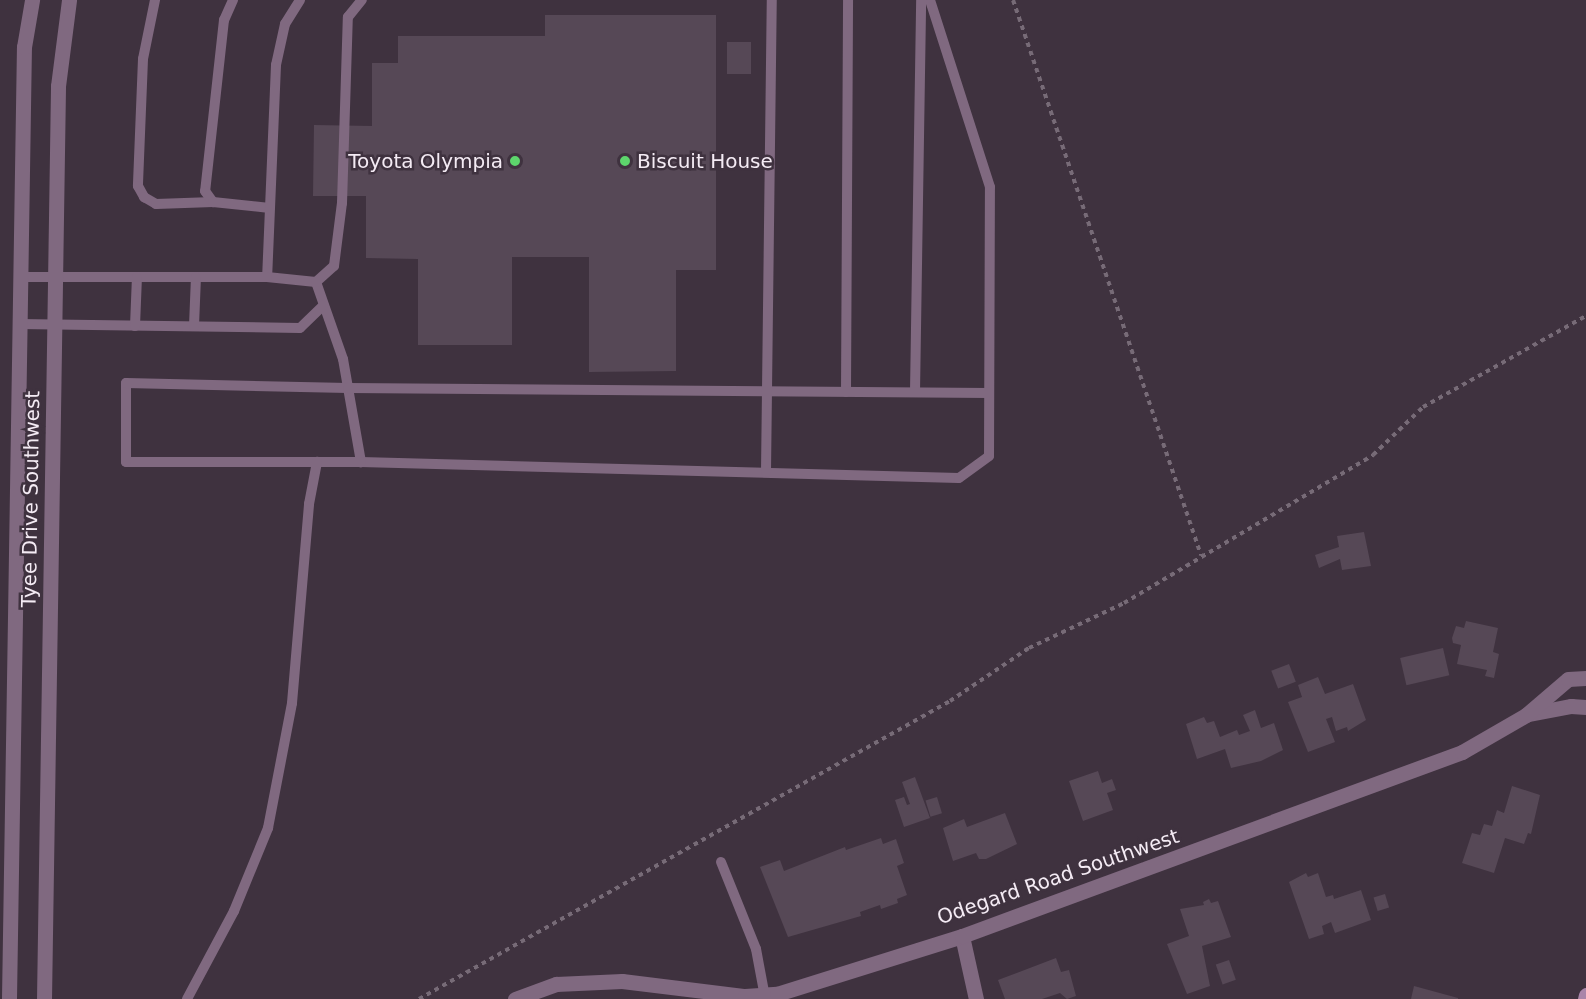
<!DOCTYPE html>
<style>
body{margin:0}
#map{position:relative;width:1586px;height:999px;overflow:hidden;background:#3f323f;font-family:"DejaVu Sans",sans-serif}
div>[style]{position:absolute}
.building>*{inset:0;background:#564856;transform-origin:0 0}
.path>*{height:4px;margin-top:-2px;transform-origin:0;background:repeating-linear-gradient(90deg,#776b77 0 4.5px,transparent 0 9px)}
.service>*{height:10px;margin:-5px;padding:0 5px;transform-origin:5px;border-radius:5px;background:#806980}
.minor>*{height:15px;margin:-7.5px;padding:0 7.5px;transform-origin:7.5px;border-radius:7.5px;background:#806980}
.tertiary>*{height:15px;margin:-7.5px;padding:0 7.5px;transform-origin:7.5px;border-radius:7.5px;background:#806980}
.secondary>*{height:15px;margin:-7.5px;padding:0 7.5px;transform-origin:7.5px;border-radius:7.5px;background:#a985a9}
.dots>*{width:16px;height:16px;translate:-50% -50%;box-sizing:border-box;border:3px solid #3f323f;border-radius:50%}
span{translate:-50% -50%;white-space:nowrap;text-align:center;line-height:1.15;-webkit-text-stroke:5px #3f323f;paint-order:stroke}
.poi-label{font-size:20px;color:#f4ebf4}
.right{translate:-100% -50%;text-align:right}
.left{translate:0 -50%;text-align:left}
.street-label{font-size:20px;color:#f4ebf4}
</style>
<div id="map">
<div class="building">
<div style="clip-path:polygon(545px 15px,716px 15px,716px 270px,676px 270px,676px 371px,589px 372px,589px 257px,512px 257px,512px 345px,418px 345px,418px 259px,366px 258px,366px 196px,313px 196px,314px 125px,372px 126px,372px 63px,398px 63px,398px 36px,545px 36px)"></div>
<div style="left:727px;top:42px;width:24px;height:32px"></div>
<div style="clip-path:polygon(1364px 532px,1371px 566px,1342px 570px,1340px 559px,1319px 568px,1315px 555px,1339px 547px,1337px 536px)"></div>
<div style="clip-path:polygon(1466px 621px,1498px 628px,1493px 652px,1499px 654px,1494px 678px,1485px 676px,1487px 670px,1457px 664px,1461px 645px,1453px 643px,1452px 638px,1456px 626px,1464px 628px)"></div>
<div style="left:1443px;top:648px;width:28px;height:44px;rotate:77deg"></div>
<div style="left:1289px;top:664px;width:19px;height:19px;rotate:69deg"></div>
<div style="clip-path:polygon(1318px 677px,1325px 694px,1353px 684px,1366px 720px,1348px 731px,1347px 727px,1336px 731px,1332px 717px,1326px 719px,1335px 742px,1308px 752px,1288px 702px,1302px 697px,1298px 685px)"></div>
<div style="clip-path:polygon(1255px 710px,1261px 728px,1274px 723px,1283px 750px,1261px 761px,1231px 768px,1225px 749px,1197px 759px,1186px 724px,1204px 717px,1207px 723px,1214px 721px,1220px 737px,1237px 730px,1239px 735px,1250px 731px,1243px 715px)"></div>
<div style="clip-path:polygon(1098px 771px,1102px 783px,1112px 779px,1116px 790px,1107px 793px,1113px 810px,1083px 821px,1069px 781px)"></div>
<div style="clip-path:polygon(915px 777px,930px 818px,904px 827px,895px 800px,904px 797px,907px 805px,910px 804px,902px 782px)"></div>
<div style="clip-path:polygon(1512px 786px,1540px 795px,1531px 834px,1528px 833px,1524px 844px,1505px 838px,1494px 873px,1462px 863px,1472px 833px,1480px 835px,1484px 824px,1492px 826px,1497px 810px,1504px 813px)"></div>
<div style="left:937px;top:797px;width:17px;height:12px;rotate:73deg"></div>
<div style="clip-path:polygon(1005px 813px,1017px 844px,986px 859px,979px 859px,976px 853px,953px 861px,943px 828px,964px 819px,967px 827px)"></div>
<div style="clip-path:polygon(881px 838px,883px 844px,896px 839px,904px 863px,897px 866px,907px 895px,897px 899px,898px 903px,881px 909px,880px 905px,860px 912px,861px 916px,788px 937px,760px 867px,780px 860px,784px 871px,845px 847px,846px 850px)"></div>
<div style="clip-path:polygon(1306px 873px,1308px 877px,1318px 873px,1326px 897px,1333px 895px,1334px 899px,1361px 890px,1371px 920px,1335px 933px,1331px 922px,1322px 926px,1324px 934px,1309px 939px,1289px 882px)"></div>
<div style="left:1385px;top:894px;width:14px;height:12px;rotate:73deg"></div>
<div style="clip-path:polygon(1209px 899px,1211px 903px,1218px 901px,1231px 937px,1202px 946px,1210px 986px,1187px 994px,1167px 944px,1189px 936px,1180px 909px,1204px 905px,1203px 902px)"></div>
<div style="clip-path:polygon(1056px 958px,1061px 972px,1069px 970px,1076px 996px,1067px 999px,1060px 993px,1042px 999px,1005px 999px,998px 980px)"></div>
<div style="left:1229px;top:960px;width:21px;height:14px;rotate:71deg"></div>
<div style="clip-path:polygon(1414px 986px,1458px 998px,1458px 999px,1411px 999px)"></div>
</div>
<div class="path">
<div style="left:1013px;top:0;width:586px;rotate:71.29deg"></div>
<div style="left:419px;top:999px;width:609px;rotate:-29.3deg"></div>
<div style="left:950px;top:701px;width:95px;rotate:-33.9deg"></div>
<div style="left:1029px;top:648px;width:105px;rotate:-25.3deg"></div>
<div style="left:1124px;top:603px;width:290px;rotate:-30.7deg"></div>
<div style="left:1373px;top:455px;width:69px;rotate:-43.8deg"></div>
<div style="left:1423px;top:407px;width:187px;rotate:-29.2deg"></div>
</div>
<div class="service">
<div style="left:155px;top:0;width:60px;rotate:101.5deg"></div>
<div style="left:143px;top:59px;width:127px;rotate:92.3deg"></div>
<div style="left:138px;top:186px;width:13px;rotate:61deg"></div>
<div style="left:144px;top:197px;width:14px;rotate:30deg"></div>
<div style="left:156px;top:204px;width:57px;rotate:-2deg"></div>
<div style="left:233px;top:0;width:22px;rotate:114deg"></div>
<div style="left:224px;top:20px;width:172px;rotate:96.3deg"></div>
<div style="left:205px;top:191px;width:14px;rotate:54deg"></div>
<div style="left:213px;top:202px;width:57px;rotate:6deg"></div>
<div style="left:300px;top:0;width:28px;rotate:122deg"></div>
<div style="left:285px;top:24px;width:42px;rotate:102.4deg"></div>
<div style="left:276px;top:65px;width:212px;rotate:92.4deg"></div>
<div style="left:267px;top:277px;width:49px;rotate:5.8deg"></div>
<div style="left:316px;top:282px;width:82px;rotate:70.7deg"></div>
<div style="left:343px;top:359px;width:105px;rotate:80.1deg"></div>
<div style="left:361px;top:462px;width:598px;rotate:1.53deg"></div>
<div style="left:959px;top:478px;width:37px;rotate:-36deg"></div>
<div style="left:989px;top:456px;width:269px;rotate:-89.8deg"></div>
<div style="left:990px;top:187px;width:196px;rotate:-107.8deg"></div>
<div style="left:20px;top:277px;width:247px"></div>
<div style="left:316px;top:282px;width:24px;rotate:-42deg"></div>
<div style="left:334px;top:266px;width:64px;rotate:-82.8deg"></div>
<div style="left:342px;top:203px;width:186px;rotate:-88.2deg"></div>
<div style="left:348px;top:17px;width:22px;rotate:-51deg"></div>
<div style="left:19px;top:324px;width:281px;rotate:0.8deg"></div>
<div style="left:300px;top:328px;width:32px;rotate:-44deg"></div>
<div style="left:135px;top:326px;width:49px;rotate:-87.7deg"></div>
<div style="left:194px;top:326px;width:49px;rotate:-87.7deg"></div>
<div style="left:846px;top:392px;width:392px;rotate:-89.7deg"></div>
<div style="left:915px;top:392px;width:392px;rotate:-89.1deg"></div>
<div style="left:361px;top:462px;width:235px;rotate:180deg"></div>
<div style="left:126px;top:462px;width:79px;rotate:-90deg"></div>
<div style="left:126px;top:383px;width:222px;rotate:1.3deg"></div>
<div style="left:348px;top:388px;width:641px;rotate:0.45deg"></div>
<div style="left:766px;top:472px;width:472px;rotate:-89.3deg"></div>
<div style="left:721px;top:862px;width:94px;rotate:68.1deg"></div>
<div style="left:756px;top:949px;width:49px;rotate:79.4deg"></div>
<div style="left:187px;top:999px;width:100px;rotate:-61.9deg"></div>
<div style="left:234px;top:911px;width:90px;rotate:-67.7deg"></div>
<div style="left:268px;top:828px;width:127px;rotate:-79.1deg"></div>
<div style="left:292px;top:703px;width:200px;rotate:-85.1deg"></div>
<div style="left:309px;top:504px;width:43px;rotate:-79.2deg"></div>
</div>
<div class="minor">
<div style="left:1529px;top:714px;width:43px;rotate:-10.8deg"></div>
<div style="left:1571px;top:706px;width:15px;rotate:4deg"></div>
<div style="left:962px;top:936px;width:65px;rotate:77.5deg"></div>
<div style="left:515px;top:999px;width:44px;rotate:-20.1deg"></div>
<div style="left:556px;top:984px;width:66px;rotate:-2.6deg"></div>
<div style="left:622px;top:981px;width:124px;rotate:7deg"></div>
<div style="left:745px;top:996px;width:32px;rotate:-4deg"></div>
<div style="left:777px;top:994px;width:194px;rotate:-17.4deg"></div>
<div style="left:962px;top:936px;width:533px;rotate:-20.2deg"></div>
<div style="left:1462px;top:752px;width:74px;rotate:-30deg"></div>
<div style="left:1526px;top:715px;width:55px;rotate:-40.6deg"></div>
<div style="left:1568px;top:679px;width:18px;rotate:-3deg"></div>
</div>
<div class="tertiary">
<div style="left:9px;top:999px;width:952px;rotate:-89.1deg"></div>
<div style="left:24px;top:47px;width:48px;rotate:-80.3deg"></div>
<div style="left:44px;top:999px;width:913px;rotate:-89.12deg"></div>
<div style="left:58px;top:86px;width:87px;rotate:-82.7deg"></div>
</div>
<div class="secondary">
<div style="left:1585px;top:999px;width:4px;rotate:-76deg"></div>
</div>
<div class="dots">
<div style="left:515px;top:161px;background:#5dd56c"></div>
<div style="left:625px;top:161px;background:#5dd56c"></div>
</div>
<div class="poi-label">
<span class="right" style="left:503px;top:161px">Toyota Olympia</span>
<span class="left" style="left:637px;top:161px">Biscuit House</span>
</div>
<div class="street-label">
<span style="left:31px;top:499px;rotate:-89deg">Tyee Drive Southwest</span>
<span style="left:1058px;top:877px;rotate:-19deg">Odegard Road Southwest</span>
</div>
</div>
